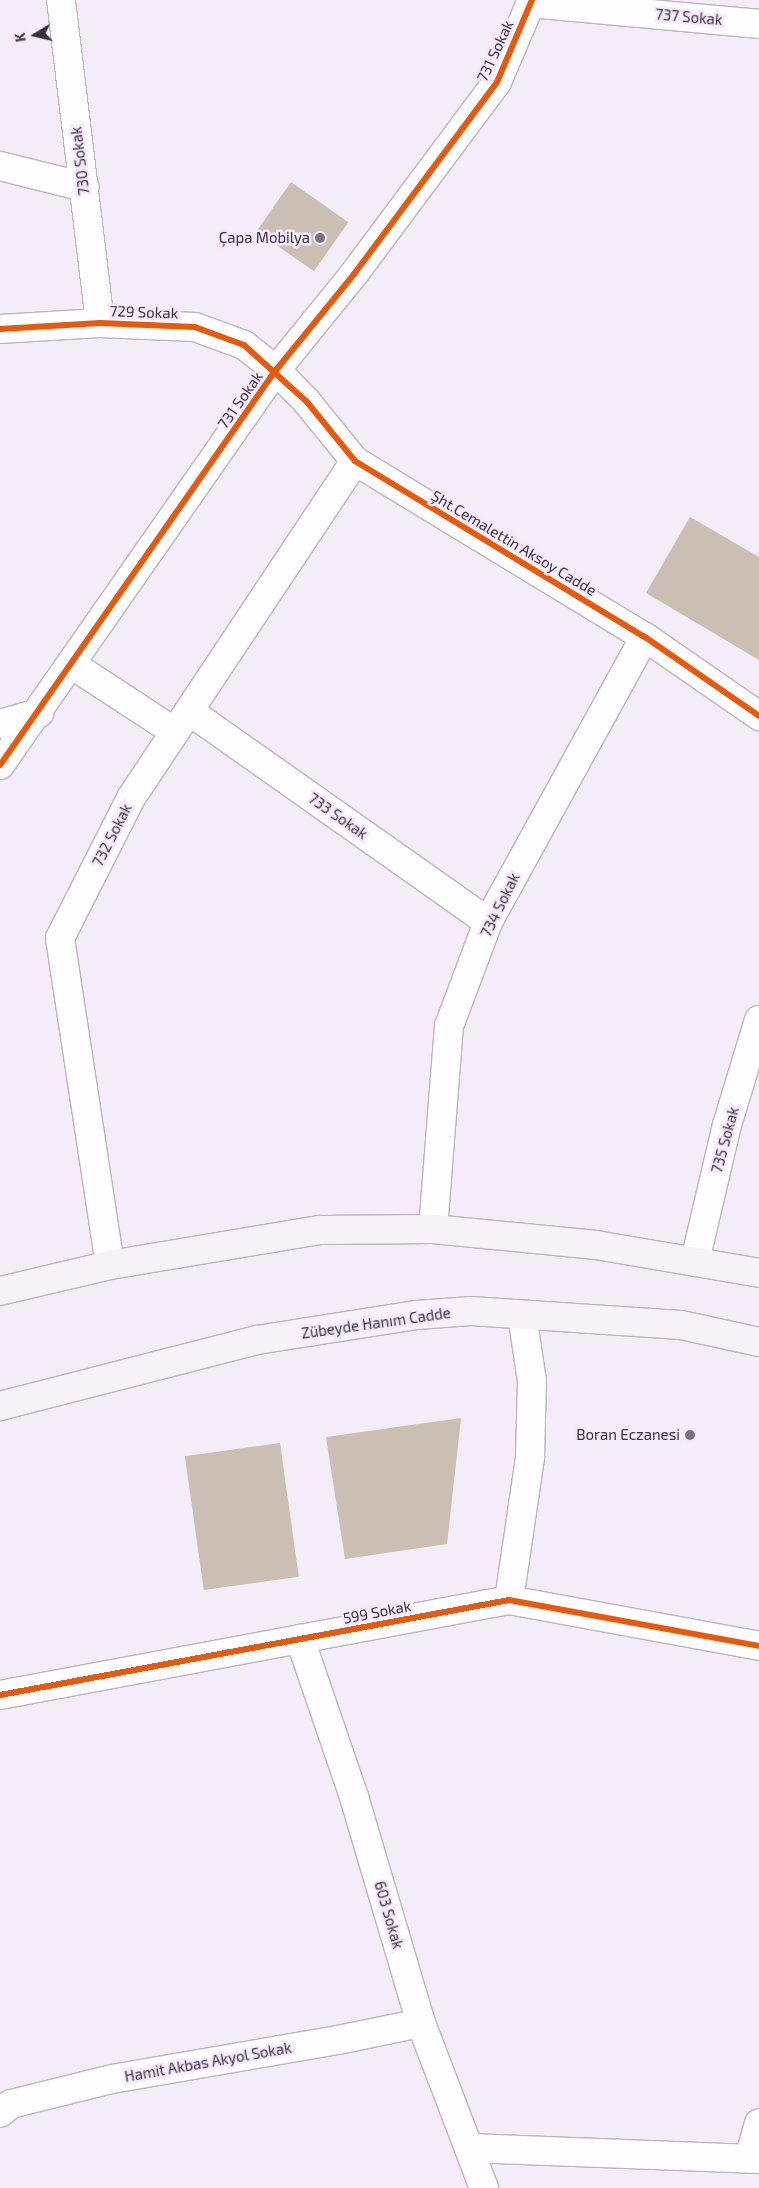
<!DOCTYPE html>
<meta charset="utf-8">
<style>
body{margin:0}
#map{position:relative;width:759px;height:2188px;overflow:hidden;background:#f4ecf7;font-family:"Exo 2",sans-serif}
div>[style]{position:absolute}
.building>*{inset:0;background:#cbbeb3;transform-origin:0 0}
.roads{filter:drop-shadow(1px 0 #bbb6be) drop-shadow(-1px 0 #bbb6be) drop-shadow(0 1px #bbb6be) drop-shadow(0 -1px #bbb6be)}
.minor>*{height:28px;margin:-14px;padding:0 14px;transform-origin:14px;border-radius:14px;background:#fdfcfe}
.tertiary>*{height:28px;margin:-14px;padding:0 14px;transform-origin:14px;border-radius:14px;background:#fdfcfe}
.trunk>*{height:28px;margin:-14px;padding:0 14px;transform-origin:14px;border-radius:14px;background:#f6f2f8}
.cycleway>*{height:6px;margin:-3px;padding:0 3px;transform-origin:3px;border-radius:3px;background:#e8590c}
.dots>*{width:14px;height:14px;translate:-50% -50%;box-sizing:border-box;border:2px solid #f5e8fb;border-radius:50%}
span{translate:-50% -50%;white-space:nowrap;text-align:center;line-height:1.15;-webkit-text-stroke:5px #f5e8fb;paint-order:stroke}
.street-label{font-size:15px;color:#373239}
.poi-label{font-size:15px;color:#373239}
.right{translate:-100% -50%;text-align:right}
.north{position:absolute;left:10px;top:10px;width:50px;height:50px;-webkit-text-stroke:4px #f5e8fb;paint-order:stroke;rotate:261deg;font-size:14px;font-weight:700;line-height:20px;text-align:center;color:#373239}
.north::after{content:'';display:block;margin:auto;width:18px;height:22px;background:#373239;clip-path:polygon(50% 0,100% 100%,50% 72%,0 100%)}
</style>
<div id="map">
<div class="building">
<div style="left:291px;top:182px;width:70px;height:60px;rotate:35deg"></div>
<div style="clip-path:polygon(690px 517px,759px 557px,759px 660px,646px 593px)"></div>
<div style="clip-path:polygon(461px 1418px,447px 1544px,345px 1559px,326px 1437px)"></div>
<div style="left:280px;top:1443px;width:135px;height:96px;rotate:82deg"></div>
</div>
<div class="roads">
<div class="minor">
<div style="left:61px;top:0;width:325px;rotate:83.1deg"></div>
<div style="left:530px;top:3px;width:230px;rotate:5.2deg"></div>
<div style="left:0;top:166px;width:87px;rotate:14deg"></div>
<div style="left:0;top:329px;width:100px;rotate:-3.4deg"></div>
<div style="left:100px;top:323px;width:95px;rotate:2.4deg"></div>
<div style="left:195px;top:327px;width:52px;rotate:20.2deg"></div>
<div style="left:244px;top:345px;width:41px;rotate:38deg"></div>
<div style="left:71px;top:664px;width:124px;rotate:33.2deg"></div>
<div style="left:189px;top:711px;width:366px;rotate:35.2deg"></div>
<div style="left:0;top:724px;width:41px;rotate:-15.8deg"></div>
<div style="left:0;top:765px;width:482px;rotate:-55.1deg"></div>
<div style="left:276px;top:370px;width:124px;rotate:-50.9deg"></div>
<div style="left:354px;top:274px;width:239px;rotate:-53.3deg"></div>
<div style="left:497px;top:82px;width:89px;rotate:-66.9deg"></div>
<div style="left:433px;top:1229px;width:204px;rotate:-85.5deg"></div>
<div style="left:449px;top:1026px;width:111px;rotate:-69.4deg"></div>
<div style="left:488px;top:922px;width:325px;rotate:-61.2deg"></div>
<div style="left:695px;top:1261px;width:140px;rotate:-76.8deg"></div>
<div style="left:727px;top:1125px;width:110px;rotate:-73.1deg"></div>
<div style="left:110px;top:1265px;width:331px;rotate:-98.7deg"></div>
<div style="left:60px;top:938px;width:157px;rotate:-63.1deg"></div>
<div style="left:131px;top:798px;width:405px;rotate:-56.4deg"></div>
<div style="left:509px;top:1600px;width:145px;rotate:-81.6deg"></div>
<div style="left:530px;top:1457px;width:76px;rotate:-88.5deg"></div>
<div style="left:532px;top:1381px;width:67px;rotate:-98.6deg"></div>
<div style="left:300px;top:1639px;width:167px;rotate:71.1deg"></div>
<div style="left:354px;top:1797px;width:236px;rotate:73.5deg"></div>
<div style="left:421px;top:2023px;width:177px;rotate:69.1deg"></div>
<div style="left:0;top:1695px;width:518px;rotate:-10.57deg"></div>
<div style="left:509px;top:1600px;width:254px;rotate:10.4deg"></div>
<div style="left:0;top:2113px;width:14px;rotate:-39deg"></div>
<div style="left:11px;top:2104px;width:104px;rotate:-13.9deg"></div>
<div style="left:112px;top:2079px;width:229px;rotate:-9.8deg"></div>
<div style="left:338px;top:2040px;width:85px;rotate:-11.6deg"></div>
<div style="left:469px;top:2148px;width:290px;rotate:2.2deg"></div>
<div style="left:749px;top:2158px;width:36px;rotate:-74deg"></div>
</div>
<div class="tertiary">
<div style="left:276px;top:370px;width:45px;rotate:45.9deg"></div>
<div style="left:307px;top:402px;width:76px;rotate:50.9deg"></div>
<div style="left:355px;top:461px;width:339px;rotate:31.3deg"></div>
<div style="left:645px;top:637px;width:139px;rotate:34.7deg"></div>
</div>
<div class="trunk">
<div style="left:0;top:1291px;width:113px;rotate:-13.3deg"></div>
<div style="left:110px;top:1265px;width:213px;rotate:-9.5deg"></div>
<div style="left:320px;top:1230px;width:113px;rotate:-0.5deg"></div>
<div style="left:433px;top:1229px;width:164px;rotate:5.6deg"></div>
<div style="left:596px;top:1245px;width:165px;rotate:9.7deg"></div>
<div style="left:0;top:1406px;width:265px;rotate:-14.4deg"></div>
<div style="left:257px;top:1340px;width:162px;rotate:-8.9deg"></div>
<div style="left:417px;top:1315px;width:54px;rotate:-4.2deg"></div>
<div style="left:471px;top:1311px;width:210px;rotate:3.8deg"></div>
<div style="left:681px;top:1325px;width:80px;rotate:12.3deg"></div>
</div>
</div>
<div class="cycleway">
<div style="left:0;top:329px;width:100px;rotate:-3.4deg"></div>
<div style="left:100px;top:323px;width:95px;rotate:2.4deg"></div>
<div style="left:195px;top:327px;width:52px;rotate:20.2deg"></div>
<div style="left:244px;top:345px;width:85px;rotate:42.1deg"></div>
<div style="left:307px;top:402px;width:76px;rotate:50.9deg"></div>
<div style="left:355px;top:461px;width:339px;rotate:31.3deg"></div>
<div style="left:645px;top:637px;width:139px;rotate:34.7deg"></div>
<div style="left:0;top:765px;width:482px;rotate:-55.1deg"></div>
<div style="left:276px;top:370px;width:124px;rotate:-50.9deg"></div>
<div style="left:354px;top:274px;width:239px;rotate:-53.3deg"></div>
<div style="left:497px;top:82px;width:89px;rotate:-66.9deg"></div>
<div style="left:0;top:1695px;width:518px;rotate:-10.57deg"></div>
<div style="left:509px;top:1600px;width:254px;rotate:10.4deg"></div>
</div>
<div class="dots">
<div style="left:320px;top:238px;background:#79737c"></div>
<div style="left:690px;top:1435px;background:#79737c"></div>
</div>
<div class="street-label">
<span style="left:689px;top:17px;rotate:5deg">737 Sokak</span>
<span style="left:495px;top:51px;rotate:-65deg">731 Sokak</span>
<span style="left:80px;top:161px;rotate:-97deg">730 Sokak</span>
<span style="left:144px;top:312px;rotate:2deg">729 Sokak</span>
<span style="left:240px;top:400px;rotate:-55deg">731 Sokak</span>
<span style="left:514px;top:543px;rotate:31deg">Şht.Cemalettin Aksoy Cadde</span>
<span style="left:338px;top:816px;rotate:35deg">733 Sokak</span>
<span style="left:112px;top:835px;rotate:-63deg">732 Sokak</span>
<span style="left:500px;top:905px;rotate:-64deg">734 Sokak</span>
<span style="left:725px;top:1140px;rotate:-75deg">735 Sokak</span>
<span style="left:376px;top:1323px;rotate:-8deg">Zübeyde Hanım Cadde</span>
<span style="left:377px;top:1612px;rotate:-11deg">599 Sokak</span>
<span style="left:389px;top:1915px;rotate:74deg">603 Sokak</span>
<span style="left:208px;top:2062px;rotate:-10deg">Hamit Akbas Akyol Sokak</span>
</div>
<div class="poi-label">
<span class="right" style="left:310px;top:238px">Çapa Mobilya</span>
<span class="right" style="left:680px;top:1435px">Boran Eczanesi</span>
</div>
<div class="north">K</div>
</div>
